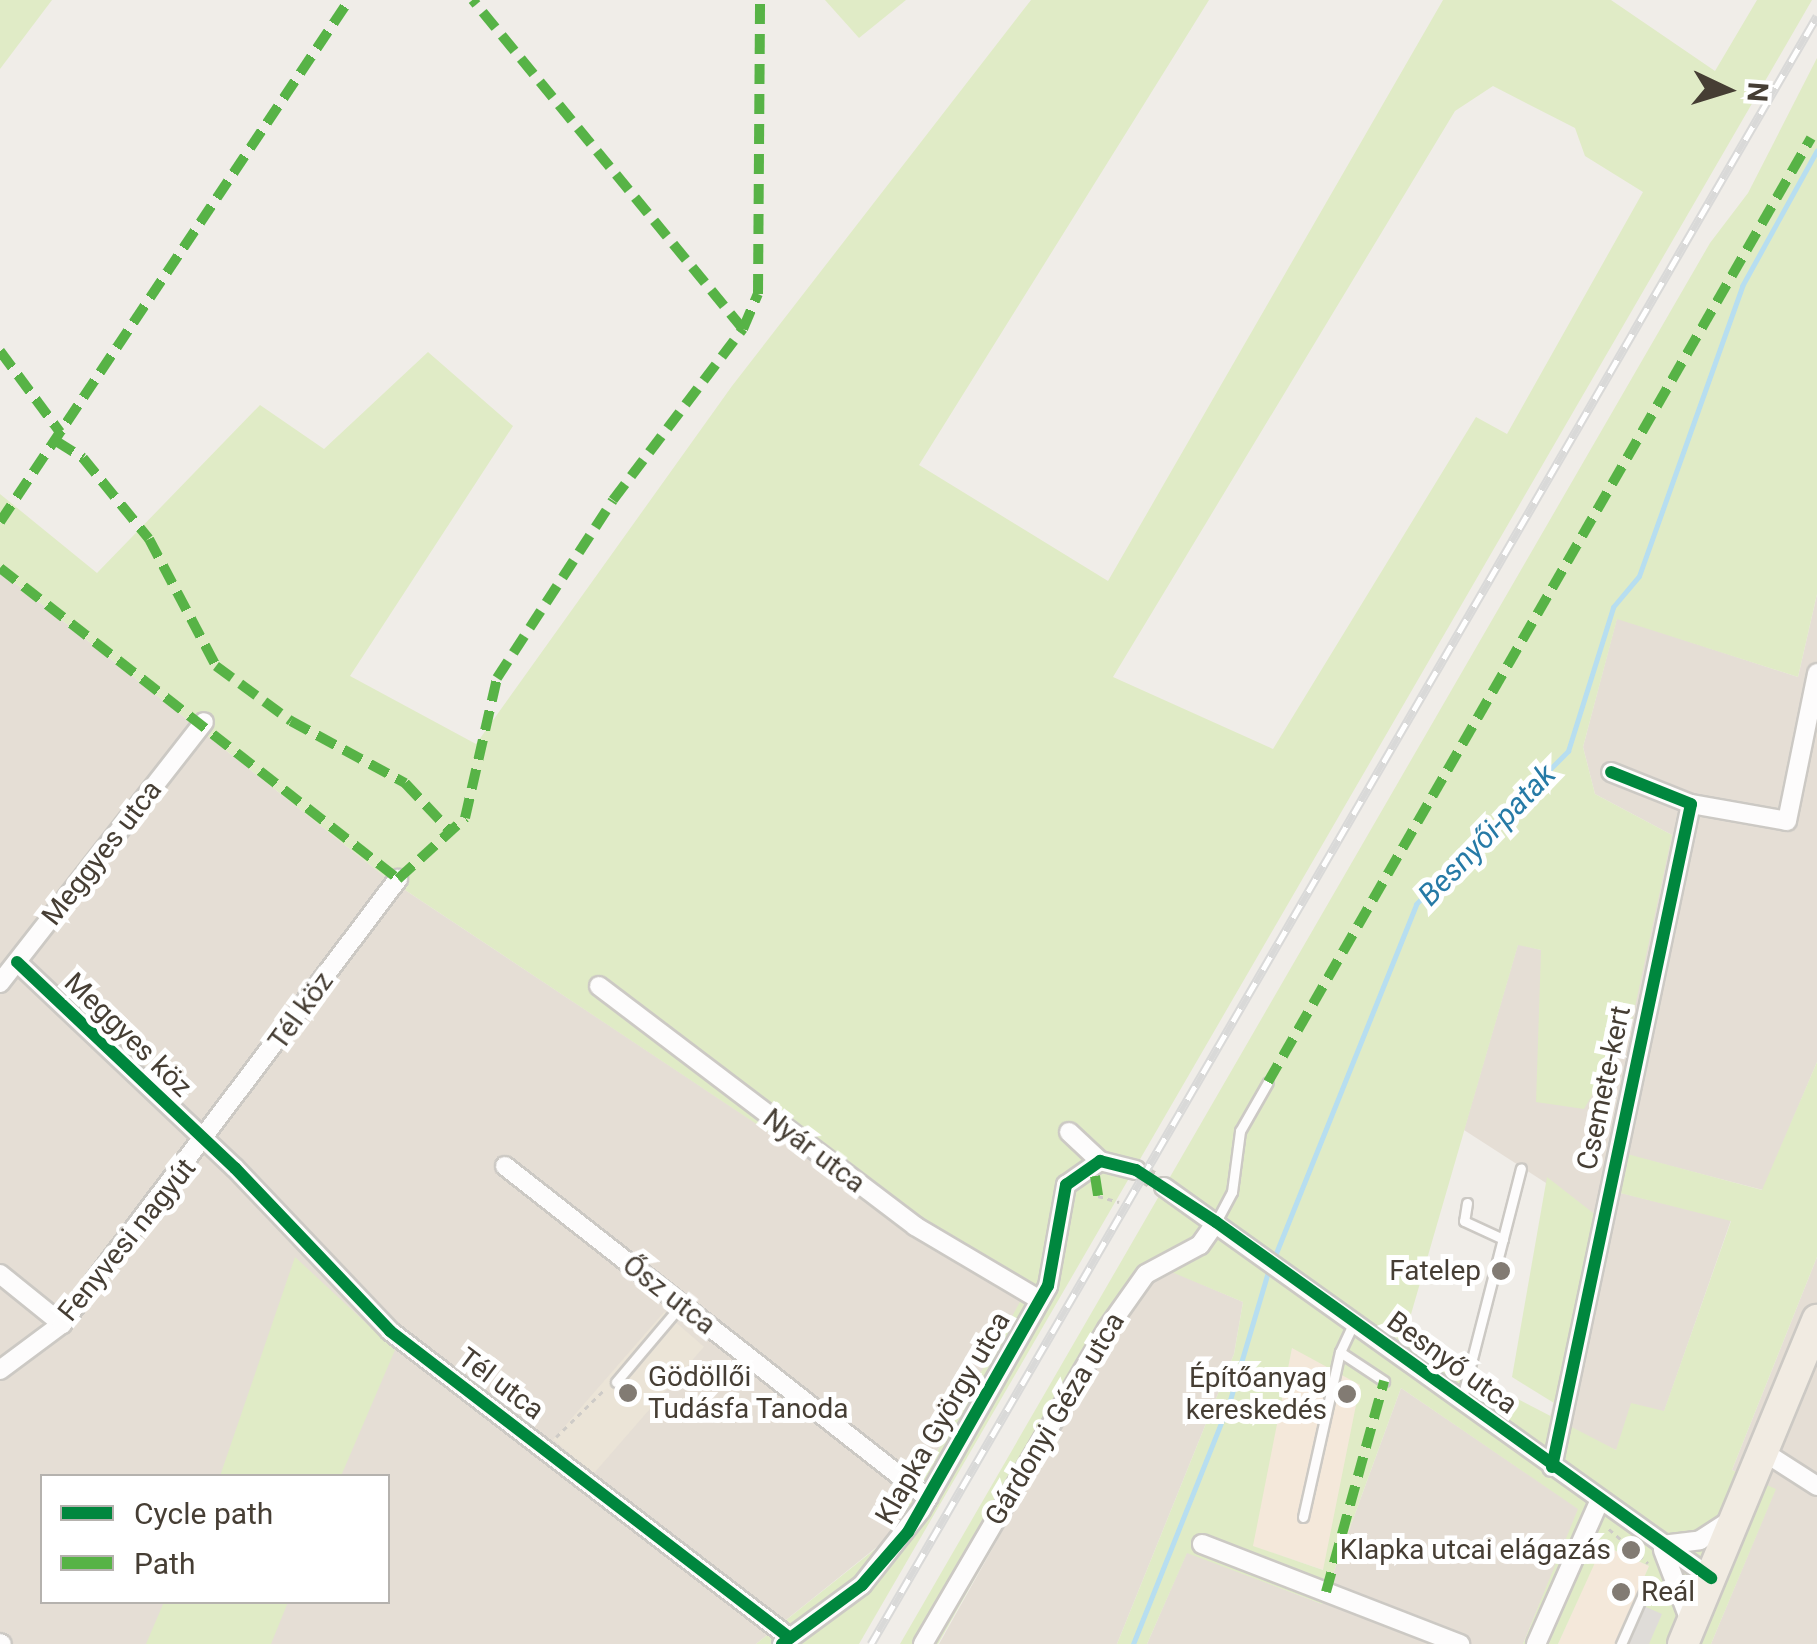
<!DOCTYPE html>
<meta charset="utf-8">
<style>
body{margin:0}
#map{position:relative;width:1817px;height:1644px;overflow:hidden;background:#f0ede8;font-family:Roboto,sans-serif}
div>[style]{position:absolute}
.residential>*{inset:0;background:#e5ded5}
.commercial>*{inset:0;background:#f4e8da}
.education>*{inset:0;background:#ebe4d7;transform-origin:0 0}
.green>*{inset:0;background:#e0ebc6}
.parking>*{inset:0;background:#dfdcd8}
.stream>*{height:5px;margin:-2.5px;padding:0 2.5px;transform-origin:2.5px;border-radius:2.5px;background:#b7def0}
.minor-tunnel>*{height:18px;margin-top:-9px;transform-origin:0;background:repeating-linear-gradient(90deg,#cecac4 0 18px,transparent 0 27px)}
.path>*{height:2.5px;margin-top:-1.25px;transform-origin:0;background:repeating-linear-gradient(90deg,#cecbc7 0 5px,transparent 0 10px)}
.roads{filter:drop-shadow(2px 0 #ccc9c4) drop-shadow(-2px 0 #ccc9c4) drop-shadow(0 2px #ccc9c4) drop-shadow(0 -2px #ccc9c4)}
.service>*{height:9px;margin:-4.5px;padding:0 4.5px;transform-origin:4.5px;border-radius:4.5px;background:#fdfcfc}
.minor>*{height:18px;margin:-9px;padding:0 9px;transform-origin:9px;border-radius:9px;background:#fdfcfc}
.primary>*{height:30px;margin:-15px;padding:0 15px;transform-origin:15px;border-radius:15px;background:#f1ebe2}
.rail>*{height:9px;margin-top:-4.5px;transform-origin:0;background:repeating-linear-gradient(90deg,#fff 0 15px,#d9d9d8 0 30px);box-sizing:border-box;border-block:2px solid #d9d9d8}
.quiet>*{height:10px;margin-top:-5px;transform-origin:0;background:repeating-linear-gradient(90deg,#57b346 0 20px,transparent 0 30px)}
.cycleway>*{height:12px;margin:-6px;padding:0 6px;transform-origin:6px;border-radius:6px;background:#00873e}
.dots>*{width:28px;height:28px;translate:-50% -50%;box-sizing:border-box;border:5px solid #fff;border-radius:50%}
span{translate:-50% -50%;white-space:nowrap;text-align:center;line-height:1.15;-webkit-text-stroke:10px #fff;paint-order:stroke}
.street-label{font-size:28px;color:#463e34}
.poi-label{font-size:28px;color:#463e34}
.right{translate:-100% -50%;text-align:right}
.left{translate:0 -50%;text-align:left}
.water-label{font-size:30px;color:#267aa6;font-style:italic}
.legend{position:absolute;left:40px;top:1474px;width:350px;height:130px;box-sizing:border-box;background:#fff;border:2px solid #b5b2ae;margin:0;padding:12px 18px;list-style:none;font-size:30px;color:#463e34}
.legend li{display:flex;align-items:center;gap:20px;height:50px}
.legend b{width:50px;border:2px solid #b5b2ae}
.north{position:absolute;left:1677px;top:40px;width:100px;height:100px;-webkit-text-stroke:8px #fff;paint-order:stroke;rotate:94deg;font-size:28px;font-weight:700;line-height:40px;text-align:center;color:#463e34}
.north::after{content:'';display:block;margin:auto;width:35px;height:45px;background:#463e34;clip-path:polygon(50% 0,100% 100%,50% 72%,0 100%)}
</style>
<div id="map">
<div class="residential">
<div style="clip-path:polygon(evenodd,0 571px,384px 876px,1022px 1300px,888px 1538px,756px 1644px,0 1644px,0 571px,42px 1476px,388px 1476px,388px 1602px,42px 1602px,42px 1476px)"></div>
<div style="clip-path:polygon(1817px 594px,1817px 1062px,1763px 1190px,1628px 1155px,1621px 1193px,1731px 1220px,1664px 1412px,1616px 1450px,1549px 1421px,1597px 1216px,1464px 1130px,1518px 944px,1541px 950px,1672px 835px,1595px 794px,1583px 747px,1617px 618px,1798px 677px)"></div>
<div style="clip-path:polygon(1817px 1257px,1817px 1644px,1711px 1644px,1775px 1490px,1732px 1470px)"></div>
<div style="clip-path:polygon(1162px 1267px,1243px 1302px,1234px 1354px,1117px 1644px,939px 1644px,1098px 1360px)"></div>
<div style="clip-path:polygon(1401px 1388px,1579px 1509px,1523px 1644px,1147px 1644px,1187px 1552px,1322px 1604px)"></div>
</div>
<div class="commercial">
<div style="clip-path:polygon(1292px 1347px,1361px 1385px,1324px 1570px,1252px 1546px)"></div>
<div style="clip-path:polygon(1602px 1545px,1649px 1566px,1615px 1644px,1558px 1644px)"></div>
</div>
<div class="education">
<div style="left:664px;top:1312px;width:53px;height:169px;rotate:41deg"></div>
</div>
<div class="green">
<div style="clip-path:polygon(0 0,52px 0,0 69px)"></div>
<div style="clip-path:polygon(825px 0,906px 0,859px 38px)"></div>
<div style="clip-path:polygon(evenodd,1031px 0,1209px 0,919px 465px,1108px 581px,1443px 0,1611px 0,1715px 71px,1757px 0,1812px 0,859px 1644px,756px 1644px,889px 1538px,1021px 1300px,384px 876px,0 571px,0 494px,97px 573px,260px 405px,324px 449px,428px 352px,513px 426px,350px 676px,476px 744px,732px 386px,1031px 0,1493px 86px,1575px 128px,1585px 156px,1643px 192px,1507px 434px,1476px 417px,1273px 749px,1113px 677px,1455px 111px,1493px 86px)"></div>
<div style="clip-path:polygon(evenodd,1817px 58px,1817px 594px,1798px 677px,1617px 619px,1583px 747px,1595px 794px,1672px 835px,1630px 1030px,1584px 1109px,1536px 1102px,1541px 950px,1518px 945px,1407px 1328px,1458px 1368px,1616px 1450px,1631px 1403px,1664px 1411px,1731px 1221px,1620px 1193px,1627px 1154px,1762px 1190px,1817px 1062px,1817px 1257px,1732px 1470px,1776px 1489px,1711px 1644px,1615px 1644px,1649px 1566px,1603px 1545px,1558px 1644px,1523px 1644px,1578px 1509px,1401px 1388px,1322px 1604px,1187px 1553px,1147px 1644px,1117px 1644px,1234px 1354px,1243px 1302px,1162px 1268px,1098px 1360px,938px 1644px,900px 1644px,1710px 243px,1748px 193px,1817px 58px,1292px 1348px,1360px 1385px,1323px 1570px,1253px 1546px,1292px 1348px)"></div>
<div style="clip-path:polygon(1547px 1177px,1597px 1216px,1554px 1403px,1512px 1377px)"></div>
<div style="clip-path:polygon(295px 1257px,395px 1350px,341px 1476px,220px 1476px)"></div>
<div style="clip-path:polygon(164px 1602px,288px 1602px,271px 1644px,146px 1644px)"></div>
</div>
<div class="parking">
<div style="clip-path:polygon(1639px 1604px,1662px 1614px,1649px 1644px,1621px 1644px)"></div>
</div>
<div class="stream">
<div style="left:1274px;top:1258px;width:381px;rotate:-68.1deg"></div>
<div style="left:1416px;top:904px;width:216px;rotate:-45.2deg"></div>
<div style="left:1568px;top:751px;width:151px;rotate:-72.6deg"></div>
<div style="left:1613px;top:607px;width:40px;rotate:-50deg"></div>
<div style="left:1639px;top:576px;width:308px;rotate:-70.4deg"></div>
<div style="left:1742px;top:286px;width:155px;rotate:-61.1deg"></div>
<div style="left:1133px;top:1644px;width:263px;rotate:-68.3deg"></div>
<div style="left:1230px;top:1400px;width:138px;rotate:-73.5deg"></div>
</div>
<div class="minor-tunnel">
<div style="left:1136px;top:1170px;width:33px;rotate:31deg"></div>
</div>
<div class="path">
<div style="left:1098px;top:1196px;width:22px;rotate:16deg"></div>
<div style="left:556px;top:1437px;width:67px;rotate:-44.4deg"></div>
<div style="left:1609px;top:1529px;width:52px;rotate:41.1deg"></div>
</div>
<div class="roads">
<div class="service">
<div style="left:1467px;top:1203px;width:18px;rotate:99deg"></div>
<div style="left:1464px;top:1221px;width:43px;rotate:24.8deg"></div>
<div style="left:1216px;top:1222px;width:34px;rotate:-62deg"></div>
<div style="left:1232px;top:1192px;width:62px;rotate:-82.5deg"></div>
<div style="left:1240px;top:1131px;width:56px;rotate:-60.3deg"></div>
<div style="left:1354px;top:1322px;width:33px;rotate:115deg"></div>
<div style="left:1340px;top:1352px;width:53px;rotate:33.4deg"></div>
<div style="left:616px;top:1382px;width:101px;rotate:-49.8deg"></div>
<div style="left:1462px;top:1398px;width:237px;rotate:-75.6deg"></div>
<div style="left:1303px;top:1517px;width:169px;rotate:-77.4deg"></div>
<div style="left:1621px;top:1644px;width:57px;rotate:-66.1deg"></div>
</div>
<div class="minor">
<div style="left:1691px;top:804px;width:97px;rotate:10deg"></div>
<div style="left:1787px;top:821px;width:151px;rotate:-78.5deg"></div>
<div style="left:17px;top:962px;width:300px;rotate:43.4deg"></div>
<div style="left:235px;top:1168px;width:225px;rotate:46.4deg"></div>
<div style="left:390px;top:1331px;width:504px;rotate:37.51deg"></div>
<div style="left:0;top:983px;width:331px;rotate:-52deg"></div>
<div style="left:599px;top:986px;width:397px;rotate:37.2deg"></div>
<div style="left:915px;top:1226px;width:145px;rotate:30.6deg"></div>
<div style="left:1069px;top:1132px;width:42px;rotate:43.1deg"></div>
<div style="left:505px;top:1166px;width:538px;rotate:38.13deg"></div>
<div style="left:1164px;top:1187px;width:672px;rotate:35.56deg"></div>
<div style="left:0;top:1274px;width:80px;rotate:38.9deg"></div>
<div style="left:0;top:1370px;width:77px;rotate:-36.6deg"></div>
<div style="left:62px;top:1324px;width:558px;rotate:-52.95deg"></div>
<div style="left:1764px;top:1452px;width:63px;rotate:32.7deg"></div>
<div style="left:1552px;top:1467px;width:677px;rotate:-78.16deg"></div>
<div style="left:1691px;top:804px;width:86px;rotate:-158.2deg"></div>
<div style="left:1202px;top:1544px;width:277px;rotate:21.2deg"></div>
<div style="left:1662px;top:1545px;width:38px;rotate:-7deg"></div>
<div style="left:1700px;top:1540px;width:35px;rotate:-33deg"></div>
<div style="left:1663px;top:1550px;width:73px;rotate:69.1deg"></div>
<div style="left:0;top:1643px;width:2px;rotate:27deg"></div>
<div style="left:782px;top:1644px;width:99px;rotate:-36.4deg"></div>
<div style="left:862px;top:1585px;width:95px;rotate:-51.8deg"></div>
<div style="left:921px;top:1510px;width:257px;rotate:-60.4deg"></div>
<div style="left:1048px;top:1286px;width:103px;rotate:-79.9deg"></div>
<div style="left:1066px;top:1185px;width:42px;rotate:-35.2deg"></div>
<div style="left:1100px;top:1161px;width:37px;rotate:14deg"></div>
<div style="left:923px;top:1644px;width:365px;rotate:-59.7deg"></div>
<div style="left:1107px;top:1329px;width:67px;rotate:-54.7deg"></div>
<div style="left:1146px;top:1274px;width:61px;rotate:-28.2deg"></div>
<div style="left:1200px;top:1245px;width:28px;rotate:-55deg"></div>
<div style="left:1536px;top:1644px;width:155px;rotate:-66.1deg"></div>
</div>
<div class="primary">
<div style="left:1683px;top:1644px;width:351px;rotate:-67.5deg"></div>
</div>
</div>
<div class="rail">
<div style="left:871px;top:1644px;width:1883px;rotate:-59.84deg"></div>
</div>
<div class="quiet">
<div style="left:743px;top:329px;width:38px;rotate:-67deg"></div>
<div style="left:758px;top:294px;width:294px;rotate:-89.6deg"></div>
<div style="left:0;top:351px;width:101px;rotate:53.5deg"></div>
<div style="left:56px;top:441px;width:32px;rotate:32deg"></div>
<div style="left:83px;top:458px;width:104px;rotate:50.8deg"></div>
<div style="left:149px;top:539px;width:144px;rotate:62.2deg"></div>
<div style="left:216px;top:666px;width:93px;rotate:36.3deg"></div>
<div style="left:291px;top:721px;width:130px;rotate:28.5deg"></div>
<div style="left:405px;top:783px;width:67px;rotate:46.8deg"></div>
<div style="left:0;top:522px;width:628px;rotate:-56.23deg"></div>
<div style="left:0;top:568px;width:505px;rotate:38deg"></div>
<div style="left:398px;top:879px;width:91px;rotate:-42.3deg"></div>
<div style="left:465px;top:818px;width:144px;rotate:-77.1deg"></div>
<div style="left:497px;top:678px;width:212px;rotate:-56.9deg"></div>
<div style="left:613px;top:500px;width:215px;rotate:-52.8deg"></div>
<div style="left:743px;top:329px;width:426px;rotate:-129.4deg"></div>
<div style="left:1268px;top:1082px;width:1089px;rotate:-60.09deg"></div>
<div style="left:1095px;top:1176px;width:20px;rotate:81deg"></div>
<div style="left:1326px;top:1592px;width:219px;rotate:-74.6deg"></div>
</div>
<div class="cycleway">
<div style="left:17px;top:962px;width:300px;rotate:43.4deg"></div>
<div style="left:235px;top:1168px;width:225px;rotate:46.4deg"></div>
<div style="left:390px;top:1331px;width:504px;rotate:37.51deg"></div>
<div style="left:1552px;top:1467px;width:677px;rotate:-78.16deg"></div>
<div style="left:1691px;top:804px;width:86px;rotate:-158.2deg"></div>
<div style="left:782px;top:1644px;width:99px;rotate:-36.4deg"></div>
<div style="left:862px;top:1585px;width:70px;rotate:-49deg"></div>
<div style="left:908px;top:1532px;width:283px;rotate:-60.4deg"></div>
<div style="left:1048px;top:1286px;width:103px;rotate:-79.9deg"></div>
<div style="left:1066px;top:1185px;width:42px;rotate:-35.2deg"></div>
<div style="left:1100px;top:1161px;width:37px;rotate:14deg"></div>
<div style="left:1136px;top:1170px;width:95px;rotate:33deg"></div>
<div style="left:1216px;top:1222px;width:610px;rotate:35.72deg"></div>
</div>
<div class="dots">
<div style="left:1501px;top:1271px;background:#827b73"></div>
<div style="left:628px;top:1393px;background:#827b73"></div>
<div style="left:1347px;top:1394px;background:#827b73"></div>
<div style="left:1631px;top:1550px;background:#827b73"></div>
<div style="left:1621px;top:1592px;background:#827b73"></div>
</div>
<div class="street-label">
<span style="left:102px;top:853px;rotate:-52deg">Meggyes utca</span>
<span style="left:301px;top:1011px;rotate:-54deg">Tél köz</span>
<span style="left:128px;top:1035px;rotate:44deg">Meggyes köz</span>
<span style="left:1604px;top:1088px;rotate:-78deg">Csemete-kert</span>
<span style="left:814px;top:1151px;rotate:37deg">Nyár utca</span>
<span style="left:127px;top:1240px;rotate:-51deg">Fenyvesi nagyút</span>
<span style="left:669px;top:1295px;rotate:38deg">Ősz utca</span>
<span style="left:1452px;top:1363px;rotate:36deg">Besnyő utca</span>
<span style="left:501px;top:1384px;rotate:37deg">Tél utca</span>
<span style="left:943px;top:1418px;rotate:-60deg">Klapka György utca</span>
<span style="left:1055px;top:1419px;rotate:-59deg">Gárdonyi Géza utca</span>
</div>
<div class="poi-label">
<span class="right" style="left:1481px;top:1271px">Fatelep</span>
<span class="left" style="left:648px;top:1393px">Gödöllői<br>Tudásfa Tanoda</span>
<span class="right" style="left:1327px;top:1394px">Építőanyag<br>kereskedés</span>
<span class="right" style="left:1611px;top:1550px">Klapka utcai elágazás</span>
<span class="left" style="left:1641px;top:1592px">Reál</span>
</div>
<div class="water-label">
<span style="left:1487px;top:835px;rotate:-46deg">Besnyői-patak</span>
</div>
<ul class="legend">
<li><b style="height:12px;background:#00873e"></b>Cycle path</li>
<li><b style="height:12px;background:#57b346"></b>Path</li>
</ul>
<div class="north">N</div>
</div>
